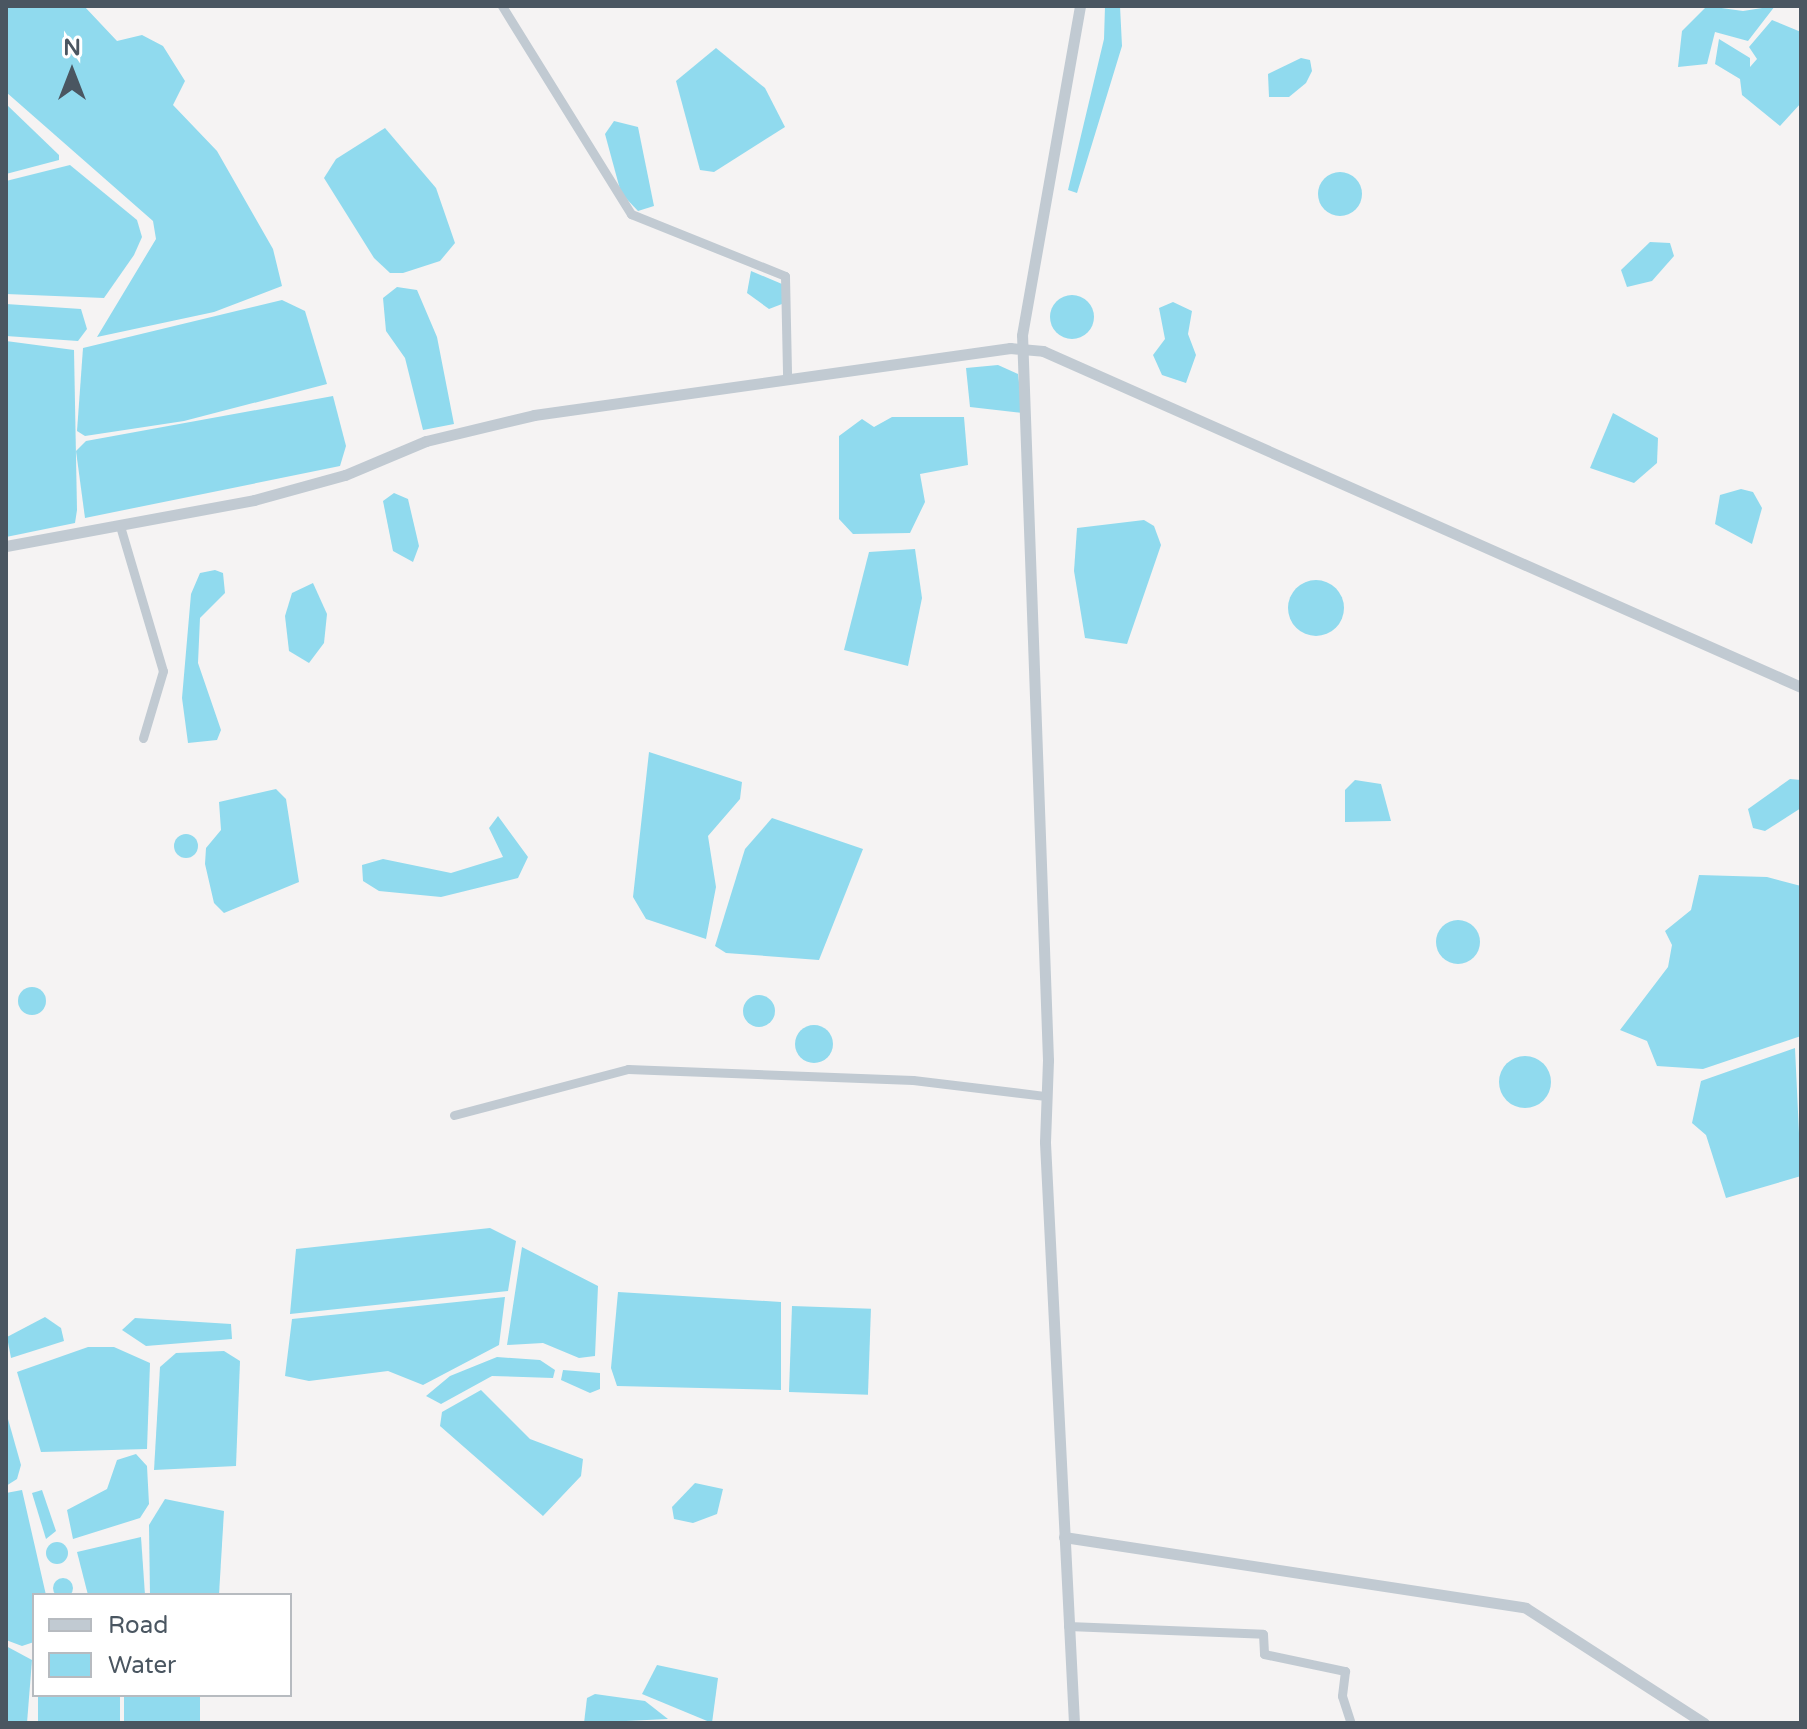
<!DOCTYPE html>
<style>
body{margin:0}
#map{position:relative;width:1807px;height:1729px;overflow:hidden;background:#f5f3f3;font-family:"Varela Round",sans-serif}
div>[style]{position:absolute}
.water>*{inset:0;background:#90daee;transform-origin:0 0}
.round{border-radius:50%}
.minor>*{height:9px;margin:-4.5px;padding:0 4.5px;transform-origin:4.5px;border-radius:4.5px;background:#c1cad2}
.tertiary>*{height:11px;margin:-5.5px;padding:0 5.5px;transform-origin:5.5px;border-radius:5.5px;background:#c1cad2}
span{translate:-50% -50%;white-space:nowrap;text-align:center;line-height:1.15;-webkit-text-stroke:7px #fff;paint-order:stroke}
.frame{position:absolute;inset:0;border:8px solid #4a5661;pointer-events:none}
.legend{position:absolute;left:32px;top:1593px;width:260px;height:104px;box-sizing:border-box;background:#fff;border:2px solid #b7bbc0;margin:0;padding:10px 14px;list-style:none;font-size:24px;color:#4a5661}
.legend li{display:flex;align-items:center;gap:16px;height:40px}
.legend b{width:40px;border:2px solid #b7bbc0}
.north{position:absolute;left:32px;top:32px;width:80px;height:80px;-webkit-text-stroke:6px #fff;paint-order:stroke;rotate:0deg;font-size:22px;font-weight:700;line-height:32px;text-align:center;color:#4a5661}
.north::after{content:'';display:block;margin:auto;width:28px;height:36px;background:#4a5661;clip-path:polygon(50% 0,100% 100%,50% 72%,0 100%)}
</style>
<div id="map">
<div class="water">
<div style="clip-path:polygon(6px 6px,84px 6px,117px 41px,142px 35px,163px 46px,185px 81px,173px 105px,217px 151px,273px 249px,282px 286px,214px 312px,97px 337px,156px 239px,153px 221px,6px 92px)"></div>
<div style="clip-path:polygon(1105px 6px,1120px 6px,1122px 46px,1077px 193px,1068px 190px,1104px 39px)"></div>
<div style="clip-path:polygon(1707px 6px,1743px 11px,1775px 6px,1748px 41px,1715px 32px,1707px 64px,1678px 67px,1682px 31px)"></div>
<div style="clip-path:polygon(1772px 20px,1801px 32px,1801px 103px,1780px 126px,1742px 95px,1740px 79px,1715px 64px,1719px 39px,1750px 58px,1750px 67px,1757px 59px,1749px 47px)"></div>
<div style="clip-path:polygon(716px 48px,765px 88px,785px 127px,714px 172px,700px 170px,676px 81px)"></div>
<div style="clip-path:polygon(1301px 58px,1310px 60px,1312px 71px,1306px 83px,1289px 97px,1269px 97px,1268px 74px)"></div>
<div style="clip-path:polygon(6px 104px,59px 155px,59px 160px,6px 174px)"></div>
<div style="clip-path:polygon(614px 121px,638px 127px,654px 206px,638px 211px,621px 193px,605px 134px)"></div>
<div style="clip-path:polygon(385px 128px,436px 188px,455px 243px,440px 261px,403px 273px,390px 273px,374px 258px,324px 178px,336px 159px)"></div>
<div style="clip-path:polygon(70px 165px,137px 220px,142px 237px,134px 255px,104px 298px,6px 294px,6px 181px)"></div>
<div class="round" style="left:1318px;top:172px;width:44px;height:44px"></div>
<div style="clip-path:polygon(1650px 242px,1670px 243px,1674px 256px,1652px 281px,1627px 287px,1621px 270px)"></div>
<div style="clip-path:polygon(751px 271px,782px 284px,782px 304px,769px 309px,747px 293px)"></div>
<div style="clip-path:polygon(397px 287px,417px 290px,437px 337px,454px 424px,423px 430px,405px 358px,386px 331px,383px 298px)"></div>
<div class="round" style="left:1050px;top:295px;width:44px;height:44px"></div>
<div style="clip-path:polygon(282px 300px,305px 311px,327px 384px,184px 421px,85px 436px,77px 431px,83px 348px)"></div>
<div style="clip-path:polygon(1173px 302px,1192px 311px,1188px 334px,1196px 355px,1186px 383px,1162px 375px,1153px 355px,1165px 339px,1159px 308px)"></div>
<div style="clip-path:polygon(6px 304px,81px 309px,87px 329px,78px 341px,6px 336px)"></div>
<div style="clip-path:polygon(6px 341px,74px 350px,77px 510px,75px 523px,6px 537px)"></div>
<div style="clip-path:polygon(998px 365px,1018px 374px,1023px 413px,970px 407px,966px 368px)"></div>
<div style="clip-path:polygon(333px 396px,346px 446px,340px 466px,85px 518px,76px 451px,86px 441px)"></div>
<div style="clip-path:polygon(1613px 413px,1658px 438px,1657px 463px,1634px 483px,1590px 468px)"></div>
<div style="clip-path:polygon(892px 417px,964px 417px,968px 465px,920px 474px,925px 502px,910px 533px,853px 534px,839px 519px,839px 436px,862px 419px,874px 427px)"></div>
<div style="clip-path:polygon(1741px 489px,1753px 492px,1762px 508px,1752px 544px,1715px 524px,1720px 495px)"></div>
<div style="clip-path:polygon(394px 493px,408px 499px,419px 546px,413px 562px,393px 551px,383px 501px)"></div>
<div style="clip-path:polygon(1144px 520px,1154px 526px,1161px 545px,1127px 644px,1085px 638px,1074px 571px,1077px 528px)"></div>
<div style="clip-path:polygon(915px 549px,922px 598px,908px 666px,844px 650px,869px 552px)"></div>
<div style="clip-path:polygon(215px 570px,223px 573px,225px 593px,200px 618px,198px 663px,221px 730px,217px 740px,188px 743px,182px 698px,191px 594px,200px 573px)"></div>
<div class="round" style="left:1288px;top:580px;width:56px;height:56px"></div>
<div style="clip-path:polygon(313px 583px,327px 614px,324px 643px,309px 663px,289px 651px,285px 616px,292px 593px)"></div>
<div style="clip-path:polygon(649px 752px,742px 782px,740px 799px,708px 836px,716px 887px,706px 939px,646px 919px,633px 897px)"></div>
<div style="clip-path:polygon(1790px 779px,1801px 780px,1801px 808px,1765px 831px,1753px 828px,1748px 809px)"></div>
<div style="clip-path:polygon(1355px 780px,1381px 784px,1391px 821px,1345px 822px,1345px 790px)"></div>
<div style="clip-path:polygon(276px 789px,286px 799px,299px 882px,224px 913px,214px 903px,205px 864px,206px 848px,221px 830px,219px 802px)"></div>
<div style="clip-path:polygon(498px 816px,528px 857px,518px 878px,441px 897px,379px 891px,363px 881px,362px 865px,383px 859px,451px 873px,503px 857px,489px 828px)"></div>
<div style="clip-path:polygon(772px 818px,863px 849px,819px 960px,726px 953px,715px 946px,745px 849px)"></div>
<div class="round" style="left:174px;top:834px;width:24px;height:24px"></div>
<div style="clip-path:polygon(1699px 875px,1767px 877px,1801px 886px,1801px 1036px,1703px 1069px,1657px 1066px,1647px 1041px,1620px 1030px,1668px 967px,1672px 945px,1665px 931px,1691px 910px)"></div>
<div class="round" style="left:1436px;top:920px;width:44px;height:44px"></div>
<div class="round" style="left:18px;top:987px;width:28px;height:28px"></div>
<div class="round" style="left:743px;top:995px;width:32px;height:32px"></div>
<div class="round" style="left:795px;top:1025px;width:38px;height:38px"></div>
<div style="clip-path:polygon(1795px 1048px,1801px 1176px,1726px 1198px,1706px 1135px,1692px 1123px,1701px 1081px)"></div>
<div class="round" style="left:1499px;top:1056px;width:52px;height:52px"></div>
<div style="clip-path:polygon(490px 1228px,516px 1241px,508px 1291px,290px 1314px,296px 1249px)"></div>
<div style="clip-path:polygon(522px 1247px,598px 1286px,595px 1356px,579px 1358px,543px 1343px,507px 1345px)"></div>
<div style="clip-path:polygon(618px 1292px,781px 1302px,781px 1390px,617px 1386px,611px 1368px)"></div>
<div style="clip-path:polygon(505px 1297px,499px 1345px,423px 1385px,388px 1371px,309px 1381px,285px 1376px,292px 1319px)"></div>
<div style="left:792px;top:1306px;width:79px;height:86px;rotate:2deg"></div>
<div style="clip-path:polygon(45px 1317px,61px 1328px,64px 1341px,11px 1358px,7px 1337px)"></div>
<div style="clip-path:polygon(135px 1318px,231px 1324px,232px 1339px,146px 1346px,122px 1330px)"></div>
<div style="clip-path:polygon(88px 1347px,114px 1347px,150px 1363px,147px 1449px,41px 1452px,17px 1372px)"></div>
<div style="clip-path:polygon(224px 1351px,240px 1361px,236px 1466px,154px 1470px,160px 1367px,176px 1353px)"></div>
<div style="clip-path:polygon(497px 1357px,540px 1360px,555px 1370px,553px 1378px,492px 1376px,441px 1404px,426px 1396px,450px 1376px)"></div>
<div style="clip-path:polygon(563px 1370px,600px 1373px,600px 1389px,590px 1393px,561px 1380px)"></div>
<div style="clip-path:polygon(481px 1390px,530px 1439px,583px 1459px,581px 1476px,543px 1516px,440px 1426px,442px 1412px)"></div>
<div style="clip-path:polygon(6px 1412px,21px 1465px,17px 1479px,6px 1486px)"></div>
<div style="clip-path:polygon(136px 1454px,147px 1466px,149px 1504px,140px 1518px,73px 1539px,67px 1510px,107px 1489px,117px 1460px)"></div>
<div style="clip-path:polygon(695px 1483px,723px 1489px,717px 1514px,693px 1523px,674px 1519px,672px 1507px)"></div>
<div style="clip-path:polygon(22px 1490px,46px 1595px,34px 1595px,34px 1642px,22px 1646px,6px 1640px,6px 1493px)"></div>
<div style="clip-path:polygon(42px 1490px,56px 1531px,46px 1539px,32px 1493px)"></div>
<div style="clip-path:polygon(165px 1499px,224px 1511px,219px 1595px,150px 1595px,149px 1525px)"></div>
<div style="clip-path:polygon(141px 1537px,145px 1595px,88px 1595px,77px 1552px)"></div>
<div class="round" style="left:46px;top:1542px;width:22px;height:22px"></div>
<div class="round" style="left:53px;top:1578px;width:20px;height:20px"></div>
<div style="clip-path:polygon(6px 1646px,32px 1660px,27px 1723px,6px 1723px)"></div>
<div style="clip-path:polygon(657px 1665px,718px 1678px,712px 1723px,642px 1694px)"></div>
<div style="clip-path:polygon(595px 1694px,645px 1701px,668px 1719px,584px 1723px,587px 1698px)"></div>
<div style="left:38px;top:1695px;width:82px;height:28px"></div>
<div style="left:124px;top:1695px;width:76px;height:28px"></div>
</div>
<div class="minor">
<div style="left:502px;top:6px;width:245px;rotate:58.2deg"></div>
<div style="left:631px;top:214px;width:166px;rotate:21.9deg"></div>
<div style="left:785px;top:276px;width:99px;rotate:88.8deg"></div>
<div style="left:120px;top:526px;width:151px;rotate:73.5deg"></div>
<div style="left:163px;top:671px;width:70px;rotate:106.6deg"></div>
<div style="left:454px;top:1115px;width:180px;rotate:-14.8deg"></div>
<div style="left:628px;top:1069px;width:285px;rotate:2.2deg"></div>
<div style="left:913px;top:1080px;width:134px;rotate:6.9deg"></div>
<div style="left:1068px;top:1626px;width:195px;rotate:2.3deg"></div>
<div style="left:1263px;top:1634px;width:20px;rotate:87deg"></div>
<div style="left:1264px;top:1654px;width:83px;rotate:11.9deg"></div>
<div style="left:1345px;top:1671px;width:25px;rotate:97deg"></div>
<div style="left:1342px;top:1696px;width:28px;rotate:72deg"></div>
</div>
<div class="tertiary">
<div style="left:6px;top:546px;width:252px;rotate:-10.5deg"></div>
<div style="left:254px;top:500px;width:94px;rotate:-15.4deg"></div>
<div style="left:345px;top:475px;width:88px;rotate:-22.8deg"></div>
<div style="left:426px;top:441px;width:111px;rotate:-13.5deg"></div>
<div style="left:534px;top:415px;width:481px;rotate:-8deg"></div>
<div style="left:1010px;top:348px;width:33px;rotate:5deg"></div>
<div style="left:1043px;top:351px;width:829px;rotate:23.91deg"></div>
<div style="left:1064px;top:1537px;width:467px;rotate:8.7deg"></div>
<div style="left:1526px;top:1608px;width:212px;rotate:32.9deg"></div>
<div style="left:1074px;top:1723px;width:582px;rotate:-92.86deg"></div>
<div style="left:1045px;top:1142px;width:82px;rotate:-87.9deg"></div>
<div style="left:1048px;top:1060px;width:725px;rotate:-92.05deg"></div>
<div style="left:1022px;top:335px;width:334px;rotate:-80deg"></div>
</div>
<div class="frame"></div>
<ul class="legend">
<li><b style="height:10px;background:#c1cad2"></b>Road</li>
<li><b style="height:22px;background:#90daee"></b>Water</li>
</ul>
<div class="north">N</div>
</div>
